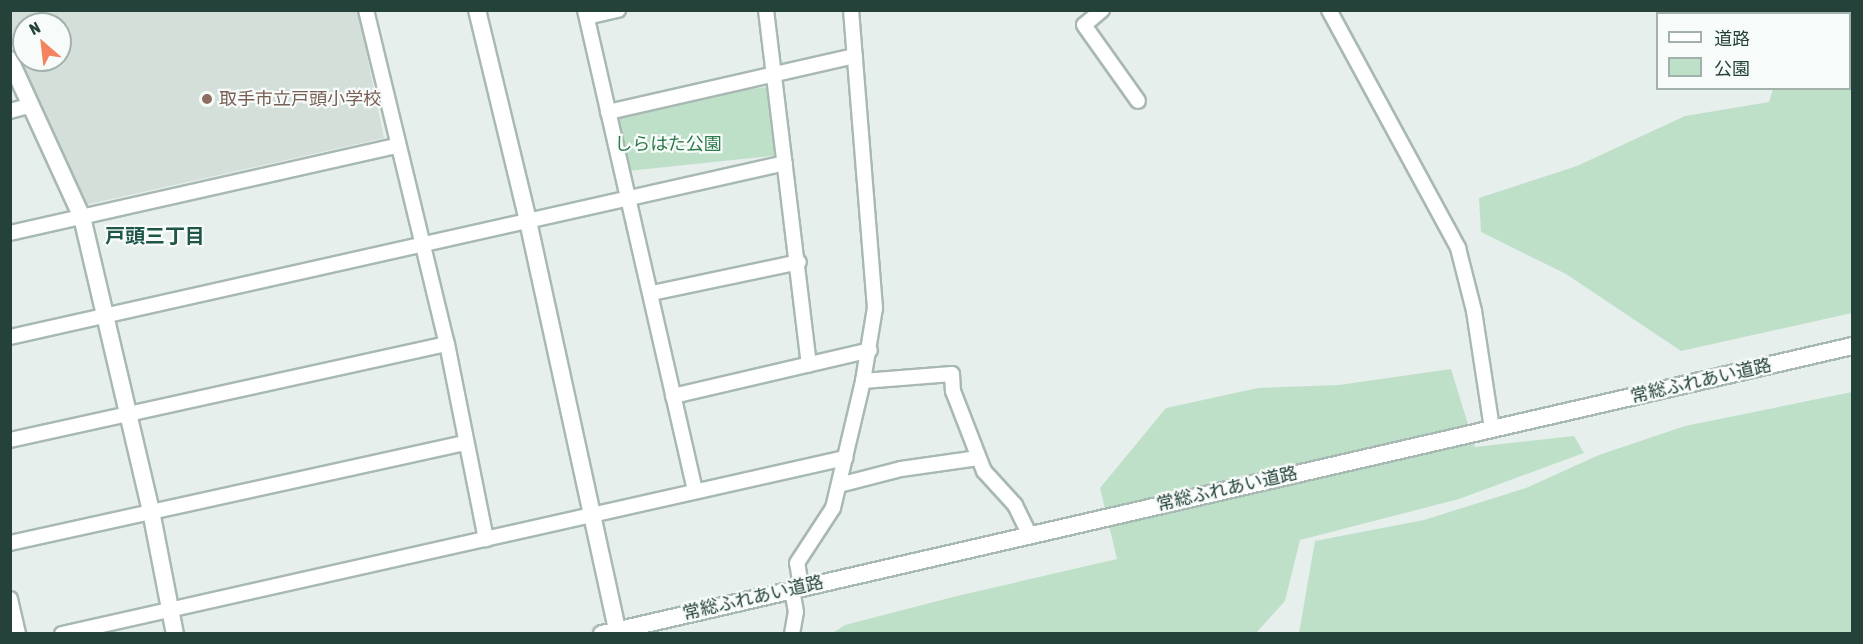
<!DOCTYPE html>
<meta charset="utf-8">
<style>
body{margin:0}
#map{position:relative;width:1863px;height:644px;overflow:hidden;background:#e6efeb;font-family:"Asap Condensed","Noto Sans JP",sans-serif}
div>[style]{position:absolute}
.built>*{inset:0;background:#d4dfda}
.green>*{inset:0;background:#bfe0c8;transform-origin:0 0}
.roads{filter:drop-shadow(2px 0 #a8b8b2) drop-shadow(-2px 0 #a8b8b2) drop-shadow(0 2px #a8b8b2) drop-shadow(0 -2px #a8b8b2)}
.minor>*{height:14px;margin:-7px;padding:0 7px;transform-origin:7px;border-radius:7px;background:#fff}
.tertiary>*{height:16px;margin:-8px;padding:0 8px;transform-origin:8px;border-radius:8px;background:#fff}
.dots>*{width:16px;height:16px;translate:-50% -50%;box-sizing:border-box;border:3px solid #f7fbf9;border-radius:50%}
span{translate:-50% -50%;white-space:nowrap;text-align:center;line-height:1.15;-webkit-text-stroke:4.5px #f7fbf9;paint-order:stroke}
.education-label{font-size:18px;color:#785e54}
.left{translate:0 -50%;text-align:left}
.park-label{font-size:18px;color:#2d7a4b}
.street-label{font-size:18px;color:#24423a}
.neighbourhood-label{font-size:20px;color:#1f5548;font-weight:700}
.frame{position:absolute;inset:0;border:12px solid #24423a;pointer-events:none}
.legend{position:absolute;left:1656px;top:12px;width:195px;height:78px;box-sizing:border-box;background:#f7fbf9;border:2px solid #a3b1ad;margin:0;padding:8px 10px;list-style:none;font-size:18px;color:#24423a}
.legend li{display:flex;align-items:center;gap:12px;height:30px}
.legend b{width:30px;border:2px solid #a3b1ad}
.north{position:absolute;left:12px;top:12px;width:60px;height:60px;box-sizing:border-box;background:#f7fbf9;border:2px solid #a3b1ad;border-radius:50%;rotate:332deg;font-size:16px;font-weight:700;line-height:24px;text-align:center;color:#24423a}
.north::after{content:'';display:block;margin:auto;width:21px;height:27px;background:#f4845f;clip-path:polygon(50% 0,100% 100%,50% 72%,0 100%)}
</style>
<div id="map">
<div class="built">
<div style="clip-path:polygon(evenodd,10px 11px,358px 11px,384px 138px,85px 205px,11px 36px,10px 11px,24px 24px,60px 24px,60px 60px,24px 60px,24px 24px)"></div>
</div>
<div class="green">
<div style="clip-path:polygon(1800px 11px,1852px 11px,1852px 313px,1681px 351px,1566px 274px,1481px 232px,1479px 198px,1577px 166px,1685px 116px,1769px 102px,1773px 89px,1850px 88px,1850px 14px,1799px 13px)"></div>
<div style="left:768px;top:87px;width:69px;height:153px;rotate:84deg"></div>
<div style="clip-path:polygon(1451px 369px,1475px 447px,1574px 436px,1584px 453px,1459px 499px,1300px 540px,1285px 601px,1256px 633px,831px 634px,845px 625px,957px 596px,1117px 559px,1100px 488px,1166px 408px,1258px 388px,1339px 385px)"></div>
<div style="clip-path:polygon(1852px 392px,1852px 633px,1299px 633px,1315px 541px,1424px 520px,1526px 488px,1599px 455px,1685px 426px)"></div>
</div>
<div class="roads">
<div class="minor">
<div style="left:366px;top:10px;width:344px;rotate:76.4deg"></div>
<div style="left:447px;top:344px;width:199px;rotate:78.7deg"></div>
<div style="left:585px;top:10px;width:492px;rotate:77.1deg"></div>
<div style="left:766px;top:10px;width:357px;rotate:83.1deg"></div>
<div style="left:1102px;top:10px;width:23px;rotate:140deg"></div>
<div style="left:1084px;top:25px;width:93px;rotate:54.6deg"></div>
<div style="left:1329px;top:10px;width:271px;rotate:61.5deg"></div>
<div style="left:1458px;top:248px;width:65px;rotate:75.7deg"></div>
<div style="left:1474px;top:311px;width:119px;rotate:81.3deg"></div>
<div style="left:587px;top:17px;width:32px;rotate:-13deg"></div>
<div style="left:10px;top:111px;width:20px;rotate:-15deg"></div>
<div style="left:608px;top:112px;width:253px;rotate:-12.8deg"></div>
<div style="left:10px;top:233px;width:397px;rotate:-12.7deg"></div>
<div style="left:652px;top:293px;width:150px;rotate:-11.9deg"></div>
<div style="left:10px;top:337px;width:794px;rotate:-12.65deg"></div>
<div style="left:863px;top:381px;width:89px;rotate:-4.5deg"></div>
<div style="left:952px;top:374px;width:17px;rotate:87deg"></div>
<div style="left:953px;top:391px;width:86px;rotate:68.8deg"></div>
<div style="left:984px;top:471px;width:46px;rotate:47.6deg"></div>
<div style="left:1015px;top:505px;width:32px;rotate:64deg"></div>
<div style="left:673px;top:396px;width:202px;rotate:-13.1deg"></div>
<div style="left:10px;top:440px;width:447px;rotate:-12.4deg"></div>
<div style="left:839px;top:485px;width:64px;rotate:-14.5deg"></div>
<div style="left:901px;top:469px;width:78px;rotate:-8.1deg"></div>
<div style="left:10px;top:543px;width:466px;rotate:-12.4deg"></div>
<div style="left:801px;top:587px;width:24px;rotate:-99deg"></div>
<div style="left:797px;top:563px;width:66px;rotate:-56.8deg"></div>
<div style="left:833px;top:508px;width:130px;rotate:-76.7deg"></div>
<div style="left:863px;top:381px;width:74px;rotate:-80.7deg"></div>
<div style="left:875px;top:308px;width:299px;rotate:-94.6deg"></div>
<div style="left:10px;top:599px;width:36px;rotate:77deg"></div>
<div style="left:62px;top:634px;width:803px;rotate:-12.67deg"></div>
<div style="left:792px;top:634px;width:22px;rotate:-80deg"></div>
<div style="left:796px;top:612px;width:23px;rotate:-100deg"></div>
</div>
<div class="tertiary">
<div style="left:477px;top:10px;width:217px;rotate:76.4deg"></div>
<div style="left:528px;top:221px;width:419px;rotate:77.7deg"></div>
<div style="left:10px;top:60px;width:173px;rotate:65.4deg"></div>
<div style="left:82px;top:217px;width:302px;rotate:76.8deg"></div>
<div style="left:151px;top:511px;width:125px;rotate:79deg"></div>
<div style="left:602px;top:634px;width:1283px;rotate:-12.97deg"></div>
</div>
</div>
<div class="dots">
<div style="left:207px;top:99px;background:#8d6e63"></div>
</div>
<div class="education-label">
<span class="left" style="left:219px;top:99px">取手市立戸頭小学校</span>
</div>
<div class="park-label">
<span style="left:668px;top:144px">しらはた公園</span>
</div>
<div class="street-label">
<span style="left:1701px;top:381px;rotate:-13deg">常総ふれあい道路</span>
<span style="left:1227px;top:489px;rotate:-13deg">常総ふれあい道路</span>
<span style="left:753px;top:598px;rotate:-13deg">常総ふれあい道路</span>
</div>
<div class="neighbourhood-label">
<span style="left:155px;top:235px">戸頭三丁目</span>
</div>
<div class="frame"></div>
<ul class="legend">
<li><b style="height:8px;background:#fff"></b>道路</li>
<li><b style="height:16px;background:#bfe0c8"></b>公園</li>
</ul>
<div class="north">N</div>
</div>
